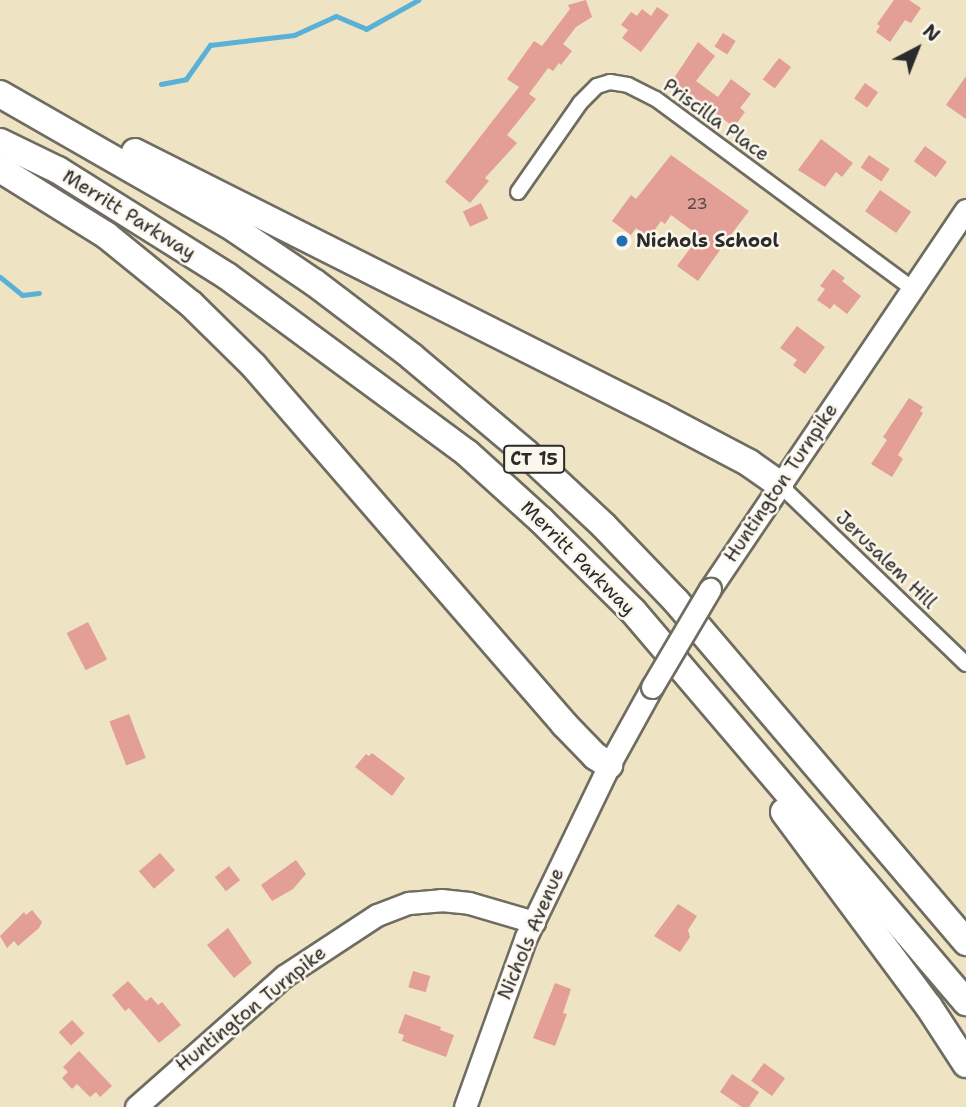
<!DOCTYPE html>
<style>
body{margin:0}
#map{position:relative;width:966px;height:1107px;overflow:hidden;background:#eee4c4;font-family:"Shantell Sans",sans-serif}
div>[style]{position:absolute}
.stream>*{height:5px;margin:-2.5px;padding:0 2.5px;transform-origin:2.5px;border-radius:2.5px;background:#5ab1d7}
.building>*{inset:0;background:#e39e95;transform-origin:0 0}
.roads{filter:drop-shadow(2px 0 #6f6c61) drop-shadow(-2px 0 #6f6c61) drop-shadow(0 2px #6f6c61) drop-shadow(0 -2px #6f6c61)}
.street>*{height:14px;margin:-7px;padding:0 7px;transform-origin:7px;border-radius:7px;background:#fff}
.secondary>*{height:21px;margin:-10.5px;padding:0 10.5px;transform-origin:10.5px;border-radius:10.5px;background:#fff}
.highway>*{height:26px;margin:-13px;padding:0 13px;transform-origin:13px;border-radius:13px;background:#fff}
.bridges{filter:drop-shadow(2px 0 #6f6c61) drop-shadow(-2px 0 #6f6c61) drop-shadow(0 2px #6f6c61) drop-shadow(0 -2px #6f6c61)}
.secondary-bridge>*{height:21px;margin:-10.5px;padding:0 10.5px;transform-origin:10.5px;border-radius:10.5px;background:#fff}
.dots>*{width:19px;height:19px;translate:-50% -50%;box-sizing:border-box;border:4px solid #fbf7ec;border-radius:50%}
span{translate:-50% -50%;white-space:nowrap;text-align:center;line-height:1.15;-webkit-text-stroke:5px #fbf7ec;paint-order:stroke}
.number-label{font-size:16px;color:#594846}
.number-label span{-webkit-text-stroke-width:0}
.shield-label span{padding:2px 5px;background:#fbf7ec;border:2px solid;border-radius:5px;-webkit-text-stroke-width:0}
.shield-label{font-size:18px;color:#2b2b2b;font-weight:700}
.street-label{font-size:19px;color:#2b2b2b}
.poi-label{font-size:19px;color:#2b2b2b;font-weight:700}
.left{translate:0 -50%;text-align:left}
.north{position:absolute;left:882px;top:14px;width:70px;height:70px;-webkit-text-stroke:5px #fbf7ec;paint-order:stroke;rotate:42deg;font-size:19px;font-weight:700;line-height:28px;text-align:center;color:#2b2b2b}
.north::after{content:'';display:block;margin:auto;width:24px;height:32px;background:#2b2b2b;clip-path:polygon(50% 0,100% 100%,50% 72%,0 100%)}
</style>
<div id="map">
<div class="stream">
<div style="left:161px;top:84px;width:25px;rotate:-11deg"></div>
<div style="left:186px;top:79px;width:42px;rotate:-54.8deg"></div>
<div style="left:210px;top:45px;width:85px;rotate:-6.8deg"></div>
<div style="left:294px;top:35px;width:46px;rotate:-24.3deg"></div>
<div style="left:336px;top:16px;width:33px;rotate:23deg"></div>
<div style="left:366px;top:29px;width:60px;rotate:-29.1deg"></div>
<div style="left:0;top:277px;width:28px;rotate:39deg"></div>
<div style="left:22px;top:295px;width:17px;rotate:-7deg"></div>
</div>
<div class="building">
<div style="clip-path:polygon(586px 0,592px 17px,576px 27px,563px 44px,572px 51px,561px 65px,559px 63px,553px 71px,548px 68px,529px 94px,536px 99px,507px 135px,517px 143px,485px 178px,489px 181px,470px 203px,445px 182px,519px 87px,507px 79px,534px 41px,542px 46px,570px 9px,568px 5px)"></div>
<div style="clip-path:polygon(894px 0,909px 0,921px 8px,911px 23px,905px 20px,890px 42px,876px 32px,880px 26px,877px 24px)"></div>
<div style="clip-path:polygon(657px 7px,669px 15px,641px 52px,622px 38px,628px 30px,621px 25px,631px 12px,637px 16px,642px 9px,651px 16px)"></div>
<div style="left:723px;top:33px;width:15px;height:16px;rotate:32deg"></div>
<div style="clip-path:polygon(698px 42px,715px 56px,696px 81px,718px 97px,731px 79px,751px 94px,740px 108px,745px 112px,734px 127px,672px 81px)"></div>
<div style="left:779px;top:58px;width:15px;height:27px;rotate:37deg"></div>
<div style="clip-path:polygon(966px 76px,966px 119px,946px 105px)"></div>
<div style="left:865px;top:83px;width:16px;height:19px;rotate:35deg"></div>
<div style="clip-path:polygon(821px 139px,853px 163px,842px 177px,836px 172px,825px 187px,798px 170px)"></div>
<div style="left:925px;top:146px;width:27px;height:19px;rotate:36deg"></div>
<div style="clip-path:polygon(671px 155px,749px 211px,730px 236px,732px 242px,725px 243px,698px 281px,677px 266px,695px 242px,690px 238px,694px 232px,671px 215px,665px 224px,661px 221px,649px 238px,636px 228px,631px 235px,612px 221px,631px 195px,636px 199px)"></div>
<div style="left:869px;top:155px;width:25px;height:15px;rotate:34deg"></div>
<div style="left:880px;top:190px;width:38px;height:26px;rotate:35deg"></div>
<div style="left:481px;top:203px;width:17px;height:20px;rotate:65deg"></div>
<div style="clip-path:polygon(833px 269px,845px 278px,842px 281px,861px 296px,847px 314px,834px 304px,830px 309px,817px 300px,825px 289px,820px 286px)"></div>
<div style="clip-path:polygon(797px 326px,825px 347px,805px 374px,793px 365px,797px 360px,780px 348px)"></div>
<div style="clip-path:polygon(909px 398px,923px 407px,920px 411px,923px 413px,898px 455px,903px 459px,892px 477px,871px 464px,887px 440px,883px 437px)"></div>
<div style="left:88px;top:622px;width:42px;height:24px;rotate:63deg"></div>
<div style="left:129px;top:714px;width:47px;height:21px;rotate:69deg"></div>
<div style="clip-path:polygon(372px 753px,405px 778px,392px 796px,355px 767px,366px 754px,369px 756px)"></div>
<div style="left:160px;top:853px;width:23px;height:28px;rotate:49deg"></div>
<div style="clip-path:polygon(296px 860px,306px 874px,293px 889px,272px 901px,261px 885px)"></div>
<div style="left:229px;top:866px;width:18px;height:18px;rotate:52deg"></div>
<div style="clip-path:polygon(678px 904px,697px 916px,688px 930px,690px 937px,680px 952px,654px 936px)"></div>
<div style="clip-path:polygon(32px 910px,42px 922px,39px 928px,18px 946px,14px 941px,7px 948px,0 936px,24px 912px,26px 915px)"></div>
<div style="clip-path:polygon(228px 928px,252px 963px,234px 978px,207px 945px)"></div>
<div style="left:413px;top:971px;width:18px;height:17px;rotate:16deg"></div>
<div style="clip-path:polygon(128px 981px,146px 1001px,151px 997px,158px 1005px,162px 1002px,181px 1025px,159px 1043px,129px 1008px,125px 1011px,112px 995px)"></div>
<div style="clip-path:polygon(555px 983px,571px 989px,563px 1013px,567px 1014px,555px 1046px,533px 1038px)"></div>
<div style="clip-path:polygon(405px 1014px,441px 1027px,440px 1030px,454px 1035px,446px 1057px,402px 1041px,404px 1035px,398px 1033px)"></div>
<div style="left:72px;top:1020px;width:18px;height:18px;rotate:47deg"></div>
<div style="clip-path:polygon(79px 1051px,112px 1086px,100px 1097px,96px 1092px,90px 1097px,77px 1084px,72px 1089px,62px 1078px,68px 1072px,63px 1067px)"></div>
<div style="left:764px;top:1063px;width:26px;height:22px;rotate:36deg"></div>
<div style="clip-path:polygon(732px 1074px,759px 1092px,749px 1107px,742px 1107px,720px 1092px)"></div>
</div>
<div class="roads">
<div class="street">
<div style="left:518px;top:192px;width:108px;rotate:-55.1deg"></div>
<div style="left:580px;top:103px;width:24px;rotate:-45deg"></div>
<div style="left:597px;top:86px;width:14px;rotate:-17deg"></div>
<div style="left:610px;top:82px;width:18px;rotate:9deg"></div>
<div style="left:628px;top:85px;width:31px;rotate:27deg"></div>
<div style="left:656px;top:99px;width:317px;rotate:36.5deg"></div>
<div style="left:780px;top:485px;width:258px;rotate:43.9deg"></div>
</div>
<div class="secondary">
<div style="left:710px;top:589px;width:457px;rotate:-56deg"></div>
<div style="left:136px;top:1107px;width:198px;rotate:-41.5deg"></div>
<div style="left:284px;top:976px;width:111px;rotate:-33.3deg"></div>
<div style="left:377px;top:915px;width:34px;rotate:-21deg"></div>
<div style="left:409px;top:903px;width:32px;rotate:-5deg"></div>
<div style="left:441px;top:900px;width:28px;rotate:6deg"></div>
<div style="left:469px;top:903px;width:68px;rotate:16.3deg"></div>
<div style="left:465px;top:1107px;width:181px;rotate:-70.3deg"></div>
<div style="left:526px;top:937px;width:191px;rotate:-64.2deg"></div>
<div style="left:609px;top:765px;width:89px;rotate:-61.1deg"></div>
</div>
<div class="highway">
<div style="left:0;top:94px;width:264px;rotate:29.8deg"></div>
<div style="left:229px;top:225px;width:104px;rotate:34deg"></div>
<div style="left:315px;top:283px;width:121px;rotate:37.2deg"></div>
<div style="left:411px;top:356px;width:150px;rotate:40.1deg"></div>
<div style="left:526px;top:453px;width:107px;rotate:43.1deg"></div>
<div style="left:604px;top:526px;width:104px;rotate:46.2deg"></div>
<div style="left:676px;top:601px;width:448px;rotate:49.6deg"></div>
<div style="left:0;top:142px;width:64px;rotate:25.8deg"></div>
<div style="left:58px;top:170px;width:199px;rotate:32.1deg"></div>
<div style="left:227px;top:276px;width:298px;rotate:36.4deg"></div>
<div style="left:467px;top:453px;width:100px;rotate:42.2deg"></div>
<div style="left:541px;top:520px;width:129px;rotate:44.7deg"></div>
<div style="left:633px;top:611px;width:514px;rotate:49.58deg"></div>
<div style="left:135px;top:152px;width:588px;rotate:26.7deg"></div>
<div style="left:660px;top:416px;width:101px;rotate:27.8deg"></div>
<div style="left:749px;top:463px;width:38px;rotate:35deg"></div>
<div style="left:0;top:169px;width:125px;rotate:31.9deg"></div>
<div style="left:106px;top:235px;width:109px;rotate:39.1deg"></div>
<div style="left:191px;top:304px;width:88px;rotate:44.5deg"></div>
<div style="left:254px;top:366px;width:474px;rotate:49.1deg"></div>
<div style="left:564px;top:724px;width:45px;rotate:45.9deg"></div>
<div style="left:595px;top:756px;width:17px;rotate:33deg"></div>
<div style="left:784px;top:812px;width:243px;rotate:53.4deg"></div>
<div style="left:929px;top:1007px;width:68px;rotate:57deg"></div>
</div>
</div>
<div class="bridges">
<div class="secondary-bridge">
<div style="left:652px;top:687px;width:114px;rotate:-59.4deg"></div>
</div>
</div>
<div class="dots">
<div style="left:622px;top:241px;background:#1f6fb2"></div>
</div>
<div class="number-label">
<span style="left:697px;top:204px">23</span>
</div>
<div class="shield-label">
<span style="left:534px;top:459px">CT 15</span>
</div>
<div class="street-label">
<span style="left:716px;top:120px;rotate:36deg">Priscilla Place</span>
<span style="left:129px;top:215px;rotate:32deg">Merritt Parkway</span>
<span style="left:781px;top:483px;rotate:-56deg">Huntington Turnpike</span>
<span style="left:578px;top:558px;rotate:45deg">Merritt Parkway</span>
<span style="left:886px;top:560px;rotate:44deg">Jerusalem Hill</span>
<span style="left:531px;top:934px;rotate:-67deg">Nichols Avenue</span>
<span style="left:251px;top:1009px;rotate:-39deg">Huntington Turnpike</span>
</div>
<div class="poi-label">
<span class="left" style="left:636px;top:241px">Nichols School</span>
</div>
<div class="north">N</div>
</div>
